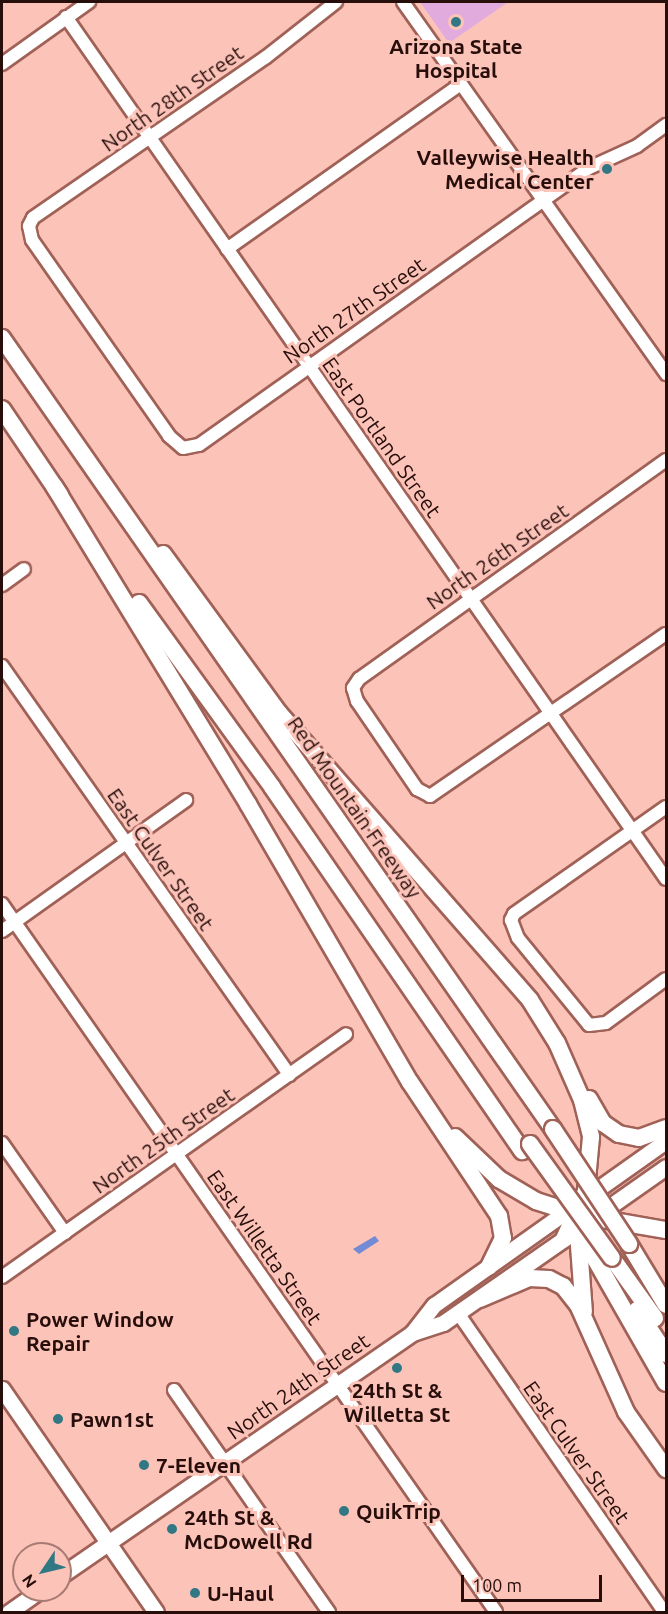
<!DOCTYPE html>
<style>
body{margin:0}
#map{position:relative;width:668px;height:1614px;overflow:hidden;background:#fcc3b9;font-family:Ubuntu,sans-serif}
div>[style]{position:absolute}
.green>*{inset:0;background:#e2abdd}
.water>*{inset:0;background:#738bd4}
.roads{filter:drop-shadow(2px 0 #a06157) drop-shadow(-2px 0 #a06157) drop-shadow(0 2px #a06157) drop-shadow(0 -2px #a06157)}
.minor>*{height:12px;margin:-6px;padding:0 6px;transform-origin:6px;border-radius:6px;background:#fff}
.major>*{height:15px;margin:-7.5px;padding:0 7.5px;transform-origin:7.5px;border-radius:7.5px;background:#fff}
.highway>*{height:16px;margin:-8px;padding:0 8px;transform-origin:8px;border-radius:8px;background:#fff}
.bridges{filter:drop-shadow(2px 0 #a06157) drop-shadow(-2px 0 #a06157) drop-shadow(0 2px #a06157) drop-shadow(0 -2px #a06157)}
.highway-bridge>*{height:16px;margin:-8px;padding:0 8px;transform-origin:8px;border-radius:8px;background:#fff}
.dots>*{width:16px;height:16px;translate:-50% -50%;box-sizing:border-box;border:3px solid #fcc3b9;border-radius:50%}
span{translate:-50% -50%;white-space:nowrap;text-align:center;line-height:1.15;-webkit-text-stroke:6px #fcc3b9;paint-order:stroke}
.poi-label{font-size:21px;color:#270e0b;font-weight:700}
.right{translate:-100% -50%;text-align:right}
.left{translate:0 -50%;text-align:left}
.street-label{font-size:21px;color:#270e0b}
.frame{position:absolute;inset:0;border:3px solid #270e0b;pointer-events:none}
.north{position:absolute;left:12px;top:1542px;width:60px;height:60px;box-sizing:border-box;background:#fcc3b9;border:2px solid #a77b73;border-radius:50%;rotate:235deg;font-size:16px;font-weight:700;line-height:24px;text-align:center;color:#270e0b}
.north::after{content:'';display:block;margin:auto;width:21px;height:27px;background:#317884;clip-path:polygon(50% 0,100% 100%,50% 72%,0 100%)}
.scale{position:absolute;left:461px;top:1575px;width:141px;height:27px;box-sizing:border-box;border:3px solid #270e0b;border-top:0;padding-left:8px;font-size:18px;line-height:21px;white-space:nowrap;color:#270e0b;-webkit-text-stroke:4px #fcc3b9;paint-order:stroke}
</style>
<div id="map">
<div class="green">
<div style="clip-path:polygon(420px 2px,508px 2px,449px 43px)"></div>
</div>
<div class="water">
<div style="clip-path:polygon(375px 1236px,379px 1241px,359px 1254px,353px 1249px)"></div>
</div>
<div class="roads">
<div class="minor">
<div style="left:336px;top:2px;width:89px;rotate:141.8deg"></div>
<div style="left:266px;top:57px;width:283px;rotate:145.4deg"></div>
<div style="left:33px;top:218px;width:9px;rotate:117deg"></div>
<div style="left:29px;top:226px;width:14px;rotate:78deg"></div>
<div style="left:32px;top:240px;width:239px;rotate:55deg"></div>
<div style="left:169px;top:436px;width:18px;rotate:41deg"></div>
<div style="left:183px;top:448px;width:16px;rotate:-11deg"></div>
<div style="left:199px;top:445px;width:478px;rotate:-35.4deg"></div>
<div style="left:589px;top:168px;width:53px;rotate:-24.6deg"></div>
<div style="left:637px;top:146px;width:36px;rotate:-36deg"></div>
<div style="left:403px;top:2px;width:456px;rotate:54.7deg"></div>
<div style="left:66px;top:17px;width:1050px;rotate:55.16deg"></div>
<div style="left:2px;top:64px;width:107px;rotate:-35.5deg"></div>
<div style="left:227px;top:249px;width:286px;rotate:-35.2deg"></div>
<div style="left:666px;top:460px;width:377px;rotate:144.5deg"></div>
<div style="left:359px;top:679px;width:11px;rotate:124deg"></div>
<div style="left:353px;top:688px;width:14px;rotate:73deg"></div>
<div style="left:357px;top:701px;width:107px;rotate:55.7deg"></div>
<div style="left:417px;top:789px;width:15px;rotate:28deg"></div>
<div style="left:430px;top:796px;width:286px;rotate:-34.5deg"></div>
<div style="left:2px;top:585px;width:27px;rotate:-36deg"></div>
<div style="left:2px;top:666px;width:500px;rotate:54.9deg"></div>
<div style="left:666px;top:807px;width:186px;rotate:144.9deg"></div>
<div style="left:514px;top:914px;width:7px;rotate:117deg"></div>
<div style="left:511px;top:920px;width:19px;rotate:69deg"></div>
<div style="left:518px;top:938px;width:112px;rotate:50.8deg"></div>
<div style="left:589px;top:1025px;width:17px;rotate:-7deg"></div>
<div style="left:606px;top:1023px;width:74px;rotate:-36.3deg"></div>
<div style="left:2px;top:904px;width:863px;rotate:55.09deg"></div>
<div style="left:2px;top:931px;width:226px;rotate:-35.4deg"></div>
<div style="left:2px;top:1143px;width:110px;rotate:55deg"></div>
<div style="left:2px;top:1277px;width:421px;rotate:-35.2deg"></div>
<div style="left:458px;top:1313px;width:363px;rotate:55.4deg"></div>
<div style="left:174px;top:1390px;width:271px;rotate:55.1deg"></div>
</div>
<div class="major">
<div style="left:596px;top:1216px;width:85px;rotate:-35deg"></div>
<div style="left:412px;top:1333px;width:33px;rotate:-18deg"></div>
<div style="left:443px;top:1323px;width:160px;rotate:-34.8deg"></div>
<div style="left:2px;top:1389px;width:271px;rotate:55.4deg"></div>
<div style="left:60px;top:1576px;width:428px;rotate:-34.6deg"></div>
<div style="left:412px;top:1333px;width:36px;rotate:-52deg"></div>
<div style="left:434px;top:1305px;width:284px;rotate:-35.3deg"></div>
<div style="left:9px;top:1612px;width:38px;rotate:-35deg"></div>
</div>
<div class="highway">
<div style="left:2px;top:338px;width:964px;rotate:55.14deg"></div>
<div style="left:2px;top:409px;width:104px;rotate:56deg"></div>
<div style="left:54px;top:486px;width:373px;rotate:58.6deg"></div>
<div style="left:248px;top:804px;width:322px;rotate:59.8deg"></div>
<div style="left:410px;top:1082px;width:161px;rotate:56.4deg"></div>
<div style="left:499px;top:1216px;width:22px;rotate:80deg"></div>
<div style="left:503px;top:1238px;width:32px;rotate:116deg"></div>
<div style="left:163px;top:554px;width:197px;rotate:53.9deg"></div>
<div style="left:279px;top:713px;width:381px;rotate:48.8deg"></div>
<div style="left:530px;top:1000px;width:51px;rotate:57.9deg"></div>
<div style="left:557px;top:1043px;width:62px;rotate:66.3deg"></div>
<div style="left:582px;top:1100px;width:38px;rotate:76deg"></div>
<div style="left:591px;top:1137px;width:54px;rotate:95.3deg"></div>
<div style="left:586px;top:1191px;width:53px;rotate:114.6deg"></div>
<div style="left:139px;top:603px;width:227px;rotate:54.1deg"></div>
<div style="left:272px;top:787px;width:442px;rotate:55.5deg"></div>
<div style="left:589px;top:1099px;width:28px;rotate:60deg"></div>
<div style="left:603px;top:1123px;width:19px;rotate:35deg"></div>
<div style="left:619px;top:1134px;width:20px;rotate:11deg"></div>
<div style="left:639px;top:1138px;width:29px;rotate:-20deg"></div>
<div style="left:455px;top:1137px;width:61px;rotate:43.7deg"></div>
<div style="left:499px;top:1179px;width:43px;rotate:30.7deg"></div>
<div style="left:536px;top:1201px;width:43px;rotate:17.6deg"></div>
<div style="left:577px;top:1214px;width:26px;rotate:-7deg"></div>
<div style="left:602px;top:1219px;width:65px;rotate:9.8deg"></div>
<div style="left:578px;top:1233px;width:79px;rotate:85.7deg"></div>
<div style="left:582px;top:1236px;width:169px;rotate:60.3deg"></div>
<div style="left:629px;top:1244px;width:71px;rotate:58.8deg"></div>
<div style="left:612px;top:1258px;width:74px;rotate:54.4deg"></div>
<div style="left:480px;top:1299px;width:53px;rotate:-23.2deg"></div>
<div style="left:529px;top:1278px;width:20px;rotate:3deg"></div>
<div style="left:549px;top:1279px;width:16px;rotate:27deg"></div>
<div style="left:563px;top:1286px;width:24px;rotate:52deg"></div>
<div style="left:578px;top:1305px;width:117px;rotate:65.8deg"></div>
<div style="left:626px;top:1412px;width:70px;rotate:54.9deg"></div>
<div style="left:637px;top:1310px;width:53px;rotate:56.6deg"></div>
</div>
</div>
<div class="bridges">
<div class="highway-bridge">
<div style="left:553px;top:1129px;width:138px;rotate:56.5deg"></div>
<div style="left:530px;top:1144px;width:140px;rotate:54.3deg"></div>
</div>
</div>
<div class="dots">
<div style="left:456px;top:22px;background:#317884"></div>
<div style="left:607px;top:169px;background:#317884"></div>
<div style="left:14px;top:1331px;background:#317884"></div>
<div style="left:397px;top:1368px;background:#317884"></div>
<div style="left:58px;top:1419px;background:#317884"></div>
<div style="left:144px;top:1465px;background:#317884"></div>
<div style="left:344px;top:1511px;background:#317884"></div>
<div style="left:172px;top:1529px;background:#317884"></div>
<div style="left:195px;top:1593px;background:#317884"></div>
</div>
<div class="poi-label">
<span style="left:456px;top:58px">Arizona State<br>Hospital</span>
<span class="right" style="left:594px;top:169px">Valleywise Health<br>Medical Center</span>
<span class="left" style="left:26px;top:1331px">Power Window<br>Repair</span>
<span style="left:397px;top:1402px">24th St &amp;<br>Willetta St</span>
<span class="left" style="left:70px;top:1419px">Pawn1st</span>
<span class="left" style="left:156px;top:1465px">7-Eleven</span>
<span class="left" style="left:356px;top:1511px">QuikTrip</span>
<span class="left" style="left:184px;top:1529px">24th St &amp;<br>McDowell Rd</span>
<span class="left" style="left:207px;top:1593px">U-Haul</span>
</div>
<div class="street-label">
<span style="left:172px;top:98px;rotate:-35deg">North 28th Street</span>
<span style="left:354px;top:310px;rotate:-35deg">North 27th Street</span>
<span style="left:382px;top:437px;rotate:55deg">East Portland Street</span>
<span style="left:497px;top:556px;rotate:-35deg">North 26th Street</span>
<span style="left:355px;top:807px;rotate:55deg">Red Mountain Freeway</span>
<span style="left:161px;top:859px;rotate:55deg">East Culver Street</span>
<span style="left:163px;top:1140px;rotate:-35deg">North 25th Street</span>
<span style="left:265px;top:1247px;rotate:55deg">East Willetta Street</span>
<span style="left:298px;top:1386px;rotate:-35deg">North 24th Street</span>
<span style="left:577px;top:1452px;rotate:55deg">East Culver Street</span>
</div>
<div class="frame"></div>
<div class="north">N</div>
<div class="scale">100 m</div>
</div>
